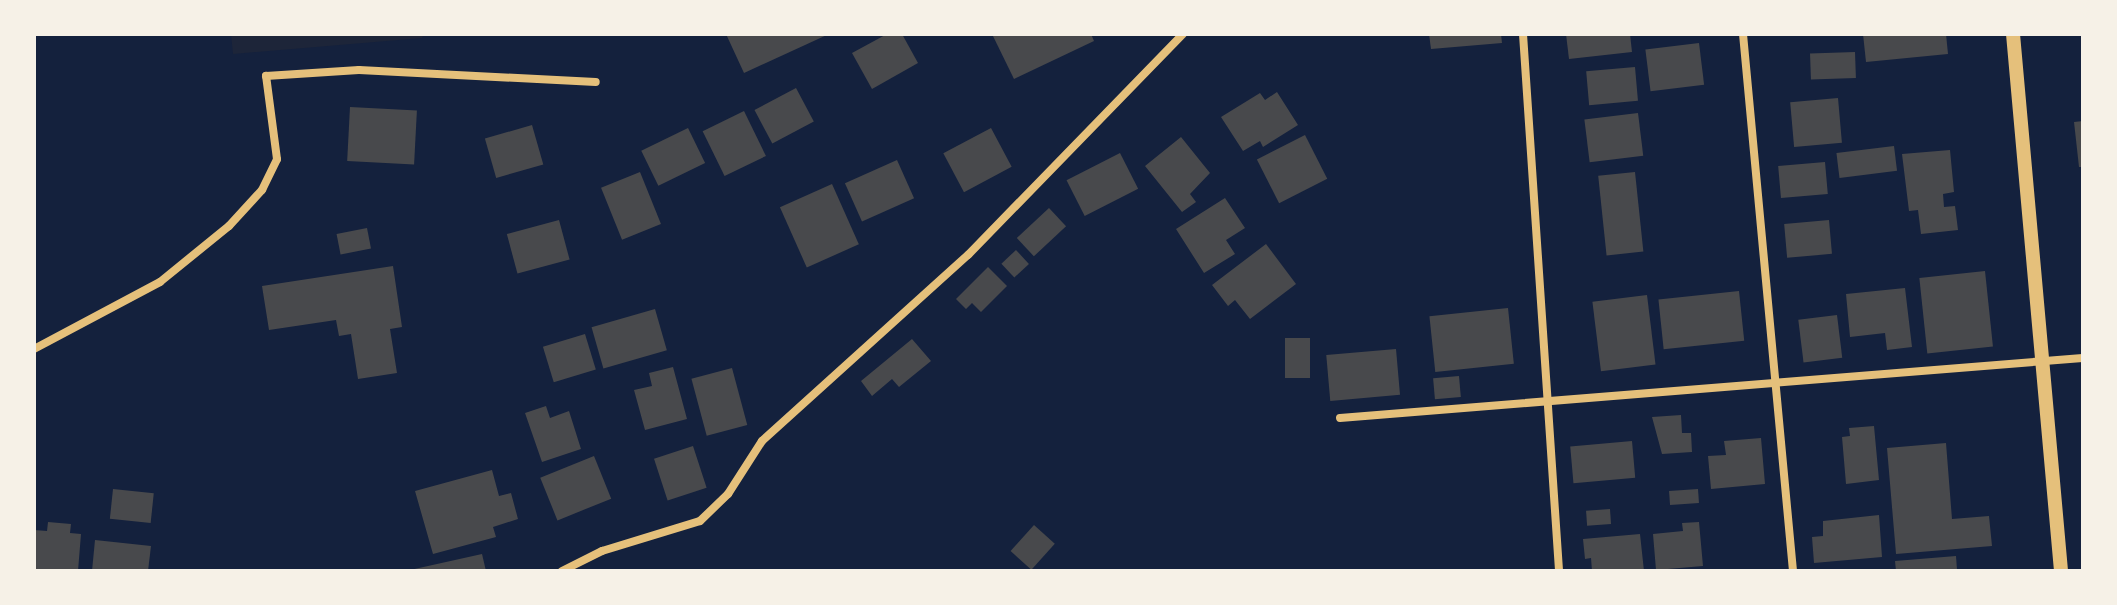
<!DOCTYPE html>
<style>
body{margin:0}
#map{position:relative;width:2117px;height:605px;overflow:hidden;background:#14213d;font-family:"Public Sans",sans-serif}
div>[style]{position:absolute}
.green>*{inset:0;background:#1d2539}
.building>*{inset:0;background:#48494c;transform-origin:0 0}
.minor>*{height:8px;margin:-4px;padding:0 4px;transform-origin:4px;border-radius:4px;background:#e5c07b}
.tertiary>*{height:14px;margin:-7px;padding:0 7px;transform-origin:7px;border-radius:7px;background:#e5c07b}
span{translate:-50% -50%;white-space:nowrap;text-align:center;line-height:1.15;-webkit-text-stroke:6px #f6f1e7;paint-order:stroke}
.frame{position:absolute;inset:0;border:36px solid #f6f1e7;pointer-events:none}
</style>
<div id="map">
<div class="green">
<div style="clip-path:polygon(231px 34px,424px 34px,422px 38px,233px 54px)"></div>
</div>
<div class="building">
<div style="clip-path:polygon(726px 34px,829px 34px,744px 73px)"></div>
<div style="clip-path:polygon(887px 34px,902px 34px,918px 63px,872px 89px,852px 53px)"></div>
<div style="clip-path:polygon(992px 34px,1091px 34px,1094px 41px,1014px 79px)"></div>
<div style="clip-path:polygon(1429px 34px,1501px 34px,1502px 43px,1431px 49px)"></div>
<div style="clip-path:polygon(1566px 34px,1630px 34px,1632px 52px,1569px 59px)"></div>
<div style="clip-path:polygon(1863px 34px,1946px 34px,1948px 54px,1866px 62px)"></div>
<div style="left:1699px;top:43px;width:42px;height:54px;rotate:83deg"></div>
<div style="left:1855px;top:52px;width:26px;height:45px;rotate:88deg"></div>
<div style="left:1635px;top:67px;width:34px;height:49px;rotate:85deg"></div>
<div style="left:796px;top:88px;width:38px;height:47px;rotate:62deg"></div>
<div style="clip-path:polygon(1277px 92px,1298px 125px,1263px 147px,1260px 141px,1243px 151px,1221px 117px,1260px 93px,1265px 100px)"></div>
<div style="left:1838px;top:98px;width:45px;height:48px;rotate:85deg"></div>
<div style="left:350px;top:107px;width:67px;height:54px;rotate:3deg"></div>
<div style="left:744px;top:111px;width:50px;height:46px;rotate:64deg"></div>
<div style="left:1638px;top:113px;width:43px;height:54px;rotate:83deg"></div>
<div style="clip-path:polygon(2083px 121px,2083px 167px,2079px 167px,2074px 122px)"></div>
<div style="left:532px;top:125px;width:41px;height:49px;rotate:74deg"></div>
<div style="left:688px;top:128px;width:39px;height:52px;rotate:64deg"></div>
<div style="left:991px;top:128px;width:44px;height:54px;rotate:62deg"></div>
<div style="left:1305px;top:135px;width:49px;height:54px;rotate:63deg"></div>
<div style="clip-path:polygon(1181px 137px,1210px 173px,1190px 194px,1196px 202px,1182px 212px,1145px 166px)"></div>
<div style="left:1894px;top:146px;width:25px;height:58px;rotate:83deg"></div>
<div style="clip-path:polygon(1950px 150px,1954px 192px,1943px 194px,1944px 207px,1955px 206px,1958px 230px,1921px 234px,1918px 210px,1909px 211px,1902px 154px)"></div>
<div style="left:1120px;top:153px;width:40px;height:60px;rotate:63deg"></div>
<div style="left:897px;top:160px;width:42px;height:57px;rotate:66deg"></div>
<div style="left:1825px;top:162px;width:32px;height:47px;rotate:85deg"></div>
<div style="left:640px;top:172px;width:56px;height:42px;rotate:68deg"></div>
<div style="left:1635px;top:172px;width:80px;height:37px;rotate:84deg"></div>
<div style="left:832px;top:184px;width:66px;height:57px;rotate:66deg"></div>
<div style="clip-path:polygon(1225px 198px,1245px 228px,1226px 240px,1235px 254px,1204px 273px,1176px 229px)"></div>
<div style="left:1049px;top:208px;width:25px;height:44px;rotate:47deg"></div>
<div style="left:559px;top:220px;width:41px;height:54px;rotate:75deg"></div>
<div style="left:1829px;top:220px;width:34px;height:45px;rotate:85deg"></div>
<div style="left:367px;top:228px;width:21px;height:31px;rotate:79deg"></div>
<div style="clip-path:polygon(1266px 244px,1296px 284px,1250px 319px,1235px 300px,1228px 306px,1212px 285px)"></div>
<div style="left:1016px;top:250px;width:19px;height:20px;rotate:47deg"></div>
<div style="clip-path:polygon(393px 266px,402px 327px,390px 329px,397px 373px,358px 379px,351px 334px,339px 336px,336px 320px,269px 330px,262px 286px)"></div>
<div style="clip-path:polygon(988px 267px,1007px 286px,981px 312px,972px 303px,966px 309px,956px 299px)"></div>
<div style="left:1985px;top:271px;width:76px;height:66px;rotate:84deg"></div>
<div style="clip-path:polygon(1905px 288px,1912px 347px,1887px 350px,1885px 333px,1850px 337px,1846px 294px)"></div>
<div style="left:1739px;top:291px;width:50px;height:81px;rotate:84deg"></div>
<div style="left:1647px;top:295px;width:70px;height:55px;rotate:83deg"></div>
<div style="left:1508px;top:308px;width:56px;height:79px;rotate:84deg"></div>
<div style="left:655px;top:309px;width:43px;height:66px;rotate:74deg"></div>
<div style="left:1837px;top:315px;width:43px;height:39px;rotate:83deg"></div>
<div style="left:585px;top:334px;width:37px;height:44px;rotate:73deg"></div>
<div style="left:1285px;top:338px;width:25px;height:40px"></div>
<div style="clip-path:polygon(912px 339px,931px 361px,899px 387px,892px 379px,872px 396px,861px 381px)"></div>
<div style="left:1396px;top:349px;width:46px;height:70px;rotate:85deg"></div>
<div style="clip-path:polygon(673px 367px,687px 419px,645px 430px,634px 390px,652px 386px,649px 373px)"></div>
<div style="left:732px;top:368px;width:59px;height:42px;rotate:75deg"></div>
<div style="left:1459px;top:376px;width:21px;height:26px;rotate:85deg"></div>
<div style="clip-path:polygon(546px 406px,550px 418px,569px 411px,581px 449px,542px 462px,525px 413px)"></div>
<div style="clip-path:polygon(1681px 415px,1682px 433px,1691px 433px,1692px 452px,1662px 454px,1652px 417px)"></div>
<div style="clip-path:polygon(1874px 426px,1879px 480px,1846px 484px,1842px 437px,1850px 436px,1849px 428px)"></div>
<div style="clip-path:polygon(1761px 438px,1765px 484px,1711px 489px,1708px 456px,1726px 455px,1724px 441px)"></div>
<div style="left:1632px;top:441px;width:37px;height:62px;rotate:85deg"></div>
<div style="clip-path:polygon(1946px 443px,1952px 519px,1989px 516px,1992px 546px,1896px 554px,1887px 448px)"></div>
<div style="left:693px;top:446px;width:44px;height:41px;rotate:72deg"></div>
<div style="left:594px;top:456px;width:46px;height:58px;rotate:68deg"></div>
<div style="clip-path:polygon(492px 470px,499px 496px,511px 493px,518px 519px,493px 527px,496px 537px,433px 554px,415px 491px)"></div>
<div style="left:113px;top:489px;width:41px;height:30px;rotate:6deg"></div>
<div style="left:1698px;top:489px;width:14px;height:29px;rotate:86deg"></div>
<div style="left:1610px;top:509px;width:15px;height:24px;rotate:86deg"></div>
<div style="clip-path:polygon(1879px 515px,1882px 557px,1814px 563px,1812px 537px,1823px 536px,1823px 521px)"></div>
<div style="clip-path:polygon(48px 522px,71px 524px,70px 533px,81px 534px,78px 571px,34px 571px,34px 530px,47px 531px)"></div>
<div style="clip-path:polygon(1699px 522px,1703px 566px,1656px 570px,1653px 534px,1683px 531px,1682px 523px)"></div>
<div style="left:1034px;top:525px;width:28px;height:35px;rotate:42deg"></div>
<div style="clip-path:polygon(1640px 534px,1644px 571px,1592px 571px,1591px 558px,1585px 559px,1583px 539px)"></div>
<div style="clip-path:polygon(95px 540px,151px 546px,148px 571px,92px 571px)"></div>
<div style="clip-path:polygon(482px 554px,486px 571px,411px 571px,410px 570px)"></div>
<div style="clip-path:polygon(1956px 556px,1957px 570px,1896px 571px,1895px 561px)"></div>
</div>
<div class="minor">
<div style="left:1523px;top:34px;width:538px;rotate:86.16deg"></div>
<div style="left:1743px;top:34px;width:539px;rotate:84.68deg"></div>
<div style="left:34px;top:349px;width:143px;rotate:-28deg"></div>
<div style="left:160px;top:282px;width:89px;rotate:-39.1deg"></div>
<div style="left:229px;top:226px;width:49px;rotate:-47.5deg"></div>
<div style="left:262px;top:190px;width:34px;rotate:-64deg"></div>
<div style="left:277px;top:159px;width:84px;rotate:-97.5deg"></div>
<div style="left:266px;top:76px;width:93px;rotate:-3.7deg"></div>
<div style="left:359px;top:70px;width:237px;rotate:2.9deg"></div>
<div style="left:1340px;top:418px;width:745px;rotate:-4.62deg"></div>
<div style="left:562px;top:571px;width:45px;rotate:-26.6deg"></div>
<div style="left:602px;top:551px;width:102px;rotate:-17deg"></div>
<div style="left:700px;top:521px;width:39px;rotate:-44deg"></div>
<div style="left:728px;top:494px;width:63px;rotate:-57.3deg"></div>
<div style="left:762px;top:441px;width:278px;rotate:-42.1deg"></div>
<div style="left:968px;top:255px;width:308px;rotate:-45.8deg"></div>
</div>
<div class="tertiary">
<div style="left:2013px;top:34px;width:539px;rotate:84.89deg"></div>
</div>
<div class="frame"></div>
</div>
